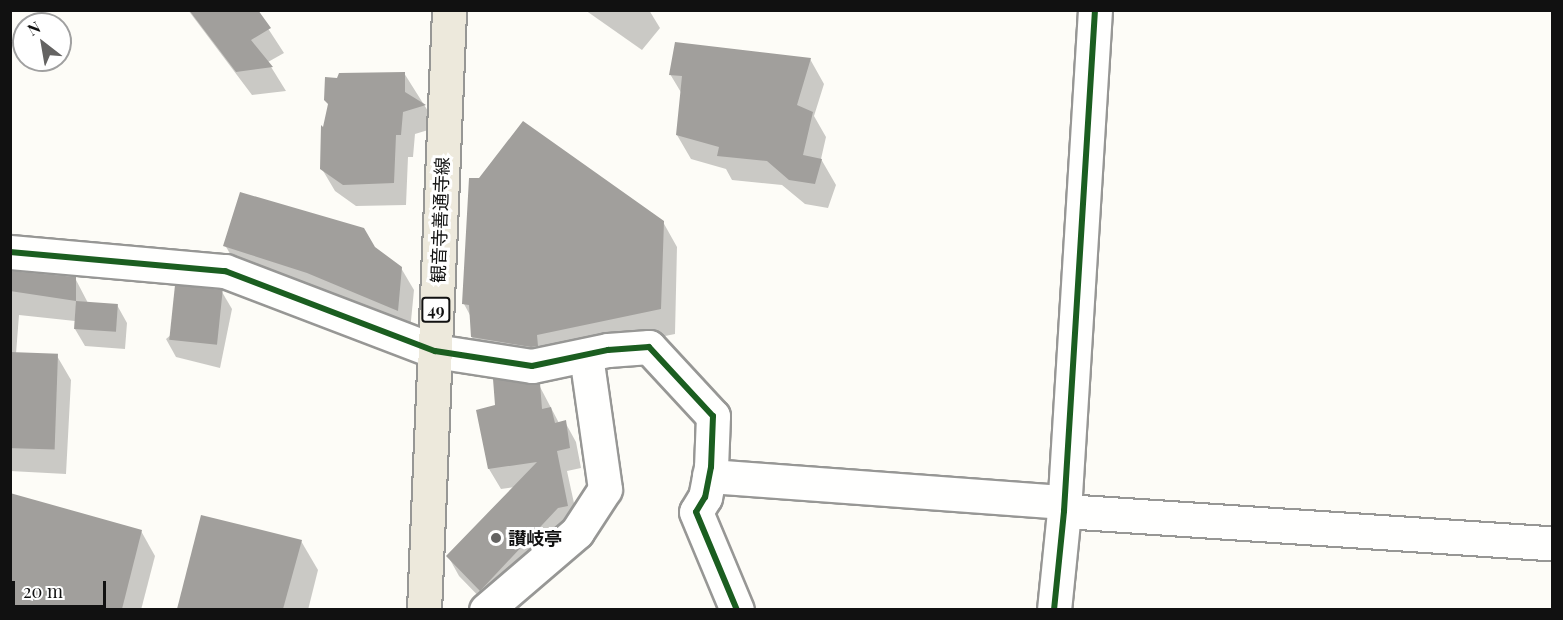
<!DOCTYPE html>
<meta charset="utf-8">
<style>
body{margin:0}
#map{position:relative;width:1563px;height:620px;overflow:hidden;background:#fdfcf7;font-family:"Playfair Display","Noto Sans JP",serif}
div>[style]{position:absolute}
.shadow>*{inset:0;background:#0003}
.building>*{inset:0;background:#a19f9c;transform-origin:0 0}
.roads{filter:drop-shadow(2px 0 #979795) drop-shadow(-2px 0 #979795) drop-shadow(0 2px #979795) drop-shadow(0 -2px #979795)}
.minor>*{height:33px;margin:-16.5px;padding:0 16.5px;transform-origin:16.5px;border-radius:16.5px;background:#fffffe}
.major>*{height:33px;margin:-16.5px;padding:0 16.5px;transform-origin:16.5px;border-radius:16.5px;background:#ede9dc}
.cycleway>*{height:6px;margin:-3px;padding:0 3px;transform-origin:3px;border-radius:3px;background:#1b5e20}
.dots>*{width:16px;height:16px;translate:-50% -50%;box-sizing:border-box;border:3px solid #fff;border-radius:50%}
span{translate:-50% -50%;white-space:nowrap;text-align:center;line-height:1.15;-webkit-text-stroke:6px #fff;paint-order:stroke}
.shield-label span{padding:2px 4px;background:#fff;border:2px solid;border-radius:4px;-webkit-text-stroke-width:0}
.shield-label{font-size:16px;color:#111;font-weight:700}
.street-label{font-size:18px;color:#111}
.poi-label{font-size:18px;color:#111;font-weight:700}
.left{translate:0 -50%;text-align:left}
.frame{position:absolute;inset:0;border:12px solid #111;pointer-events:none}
.north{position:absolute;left:12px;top:12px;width:60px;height:60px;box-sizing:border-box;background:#fff;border:2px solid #a0a0a0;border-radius:50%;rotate:329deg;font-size:16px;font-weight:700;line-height:24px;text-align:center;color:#111}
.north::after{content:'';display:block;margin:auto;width:21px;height:27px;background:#646362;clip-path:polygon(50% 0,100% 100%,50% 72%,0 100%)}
.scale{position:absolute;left:12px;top:581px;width:94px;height:27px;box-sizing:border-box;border:3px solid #111;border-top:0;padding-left:8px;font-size:18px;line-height:21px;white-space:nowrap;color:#111;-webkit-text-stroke:4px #fff;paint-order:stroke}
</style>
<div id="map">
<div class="shadow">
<div style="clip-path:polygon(188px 10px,256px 10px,284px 53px,268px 62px,286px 91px,252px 95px)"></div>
<div style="clip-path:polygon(585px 10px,649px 10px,660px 28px,642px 50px)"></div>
<div style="clip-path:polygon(810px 59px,824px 84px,814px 116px,826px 137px,821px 159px,836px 185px,828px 208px,805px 204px,782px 185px,732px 180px,726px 169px,691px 159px,677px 135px,682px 94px,670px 74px)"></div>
<div style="clip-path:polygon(404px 73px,438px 127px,415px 134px,413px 157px,408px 157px,406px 205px,356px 206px,335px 191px,322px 169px)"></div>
<div style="clip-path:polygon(663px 222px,677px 247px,675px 334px,551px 359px,486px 361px,472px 337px,471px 317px,464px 304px)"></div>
<div style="clip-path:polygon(225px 245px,374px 248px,401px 268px,414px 290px,410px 331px,237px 266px)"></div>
<div style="clip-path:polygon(10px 272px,75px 278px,88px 303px,117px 305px,127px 323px,125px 349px,85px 346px,75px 329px,75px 321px,19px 315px,16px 354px,57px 356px,71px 380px,66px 474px,10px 471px)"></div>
<div style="clip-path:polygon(222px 292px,232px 309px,220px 368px,176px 357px,166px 339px)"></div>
<div style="clip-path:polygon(539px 385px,559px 423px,565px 422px,576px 442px,581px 468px,567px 471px,579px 526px,492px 610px,459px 576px,448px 556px,515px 487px,501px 489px,489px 469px,478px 411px,497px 406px)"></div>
<div style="clip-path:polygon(10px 494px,141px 531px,155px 556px,141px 610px,10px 610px)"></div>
<div style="clip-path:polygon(202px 517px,301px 541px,318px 570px,308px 610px,178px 610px)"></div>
</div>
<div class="building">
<div style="clip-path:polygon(189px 10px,258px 10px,271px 28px,251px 40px,273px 67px,236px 72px)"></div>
<div style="clip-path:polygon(675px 42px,811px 58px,797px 105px,813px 112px,803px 155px,822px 159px,815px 184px,789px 180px,767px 161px,717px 156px,719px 147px,676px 135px,682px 76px,669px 75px)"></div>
<div style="clip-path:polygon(405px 72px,405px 92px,426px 105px,403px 112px,401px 135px,396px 135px,394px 183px,343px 185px,320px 169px,321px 125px,323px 127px,328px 104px,324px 100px,325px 77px,337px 78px,339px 73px)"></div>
<div style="clip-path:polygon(523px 121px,664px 221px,661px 309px,537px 335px,538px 346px,531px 347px,471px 337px,469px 305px,462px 304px,469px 178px,479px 178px)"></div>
<div style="clip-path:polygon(240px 192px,364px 228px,375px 247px,402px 267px,398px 311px,307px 273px,223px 246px)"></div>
<div style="clip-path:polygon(10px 271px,76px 277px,76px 301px,10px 291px)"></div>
<div style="left:175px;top:285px;width:48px;height:55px;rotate:6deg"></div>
<div style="left:76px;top:301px;width:42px;height:28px;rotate:4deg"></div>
<div style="left:10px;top:352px;width:48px;height:96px;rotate:2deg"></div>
<div style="clip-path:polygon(493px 379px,540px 383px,542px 409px,551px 407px,555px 423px,566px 420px,570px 448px,557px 451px,568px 506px,558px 508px,480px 591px,446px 556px,537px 462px,488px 469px,476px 410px,495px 405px)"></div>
<div style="clip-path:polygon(10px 493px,142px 530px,122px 609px,10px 609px)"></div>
<div style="clip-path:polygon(201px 515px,302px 540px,283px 609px,177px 609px)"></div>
</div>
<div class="roads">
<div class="minor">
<div style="left:10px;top:252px;width:216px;rotate:5.1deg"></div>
<div style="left:225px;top:271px;width:225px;rotate:20.9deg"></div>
<div style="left:435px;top:351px;width:98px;rotate:8.8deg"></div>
<div style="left:532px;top:366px;width:78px;rotate:-11.9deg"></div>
<div style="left:608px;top:350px;width:41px;rotate:-4.2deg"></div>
<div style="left:649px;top:347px;width:94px;rotate:47.2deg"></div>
<div style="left:713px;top:416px;width:51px;rotate:92.2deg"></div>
<div style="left:711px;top:467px;width:31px;rotate:101deg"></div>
<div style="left:705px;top:497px;width:17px;rotate:121deg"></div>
<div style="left:696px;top:512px;width:106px;rotate:67.3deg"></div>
<div style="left:709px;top:476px;width:357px;rotate:4.2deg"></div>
<div style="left:1064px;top:511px;width:489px;rotate:3.8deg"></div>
<div style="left:486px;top:610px;width:120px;rotate:-40.6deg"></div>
<div style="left:577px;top:532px;width:51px;rotate:-56.9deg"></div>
<div style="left:605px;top:489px;width:135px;rotate:-98.1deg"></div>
<div style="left:1054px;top:610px;width:100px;rotate:-84.2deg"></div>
<div style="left:1064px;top:511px;width:502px;rotate:-86.46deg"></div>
</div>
<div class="major">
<div style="left:424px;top:610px;width:601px;rotate:-87.61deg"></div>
</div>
</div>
<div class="cycleway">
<div style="left:10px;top:252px;width:216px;rotate:5.1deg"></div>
<div style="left:225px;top:271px;width:225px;rotate:20.9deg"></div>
<div style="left:435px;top:351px;width:98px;rotate:8.8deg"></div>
<div style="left:532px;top:366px;width:78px;rotate:-11.9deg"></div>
<div style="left:608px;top:350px;width:41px;rotate:-4.2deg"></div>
<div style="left:649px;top:347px;width:94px;rotate:47.2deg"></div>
<div style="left:713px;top:416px;width:51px;rotate:92.2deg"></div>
<div style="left:711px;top:467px;width:31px;rotate:101deg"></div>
<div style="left:705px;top:497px;width:17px;rotate:121deg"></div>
<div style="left:696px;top:512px;width:106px;rotate:67.3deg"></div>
<div style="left:1054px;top:610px;width:100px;rotate:-84.2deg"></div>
<div style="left:1064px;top:511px;width:502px;rotate:-86.46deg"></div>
</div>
<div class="dots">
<div style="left:496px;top:538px;background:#646362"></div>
</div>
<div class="shield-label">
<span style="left:436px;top:310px">49</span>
</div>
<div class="street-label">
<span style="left:440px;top:220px;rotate:-88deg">観音寺善通寺線</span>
</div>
<div class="poi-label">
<span class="left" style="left:508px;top:538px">讃岐亭</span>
</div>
<div class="frame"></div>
<div class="north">N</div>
<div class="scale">20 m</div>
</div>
